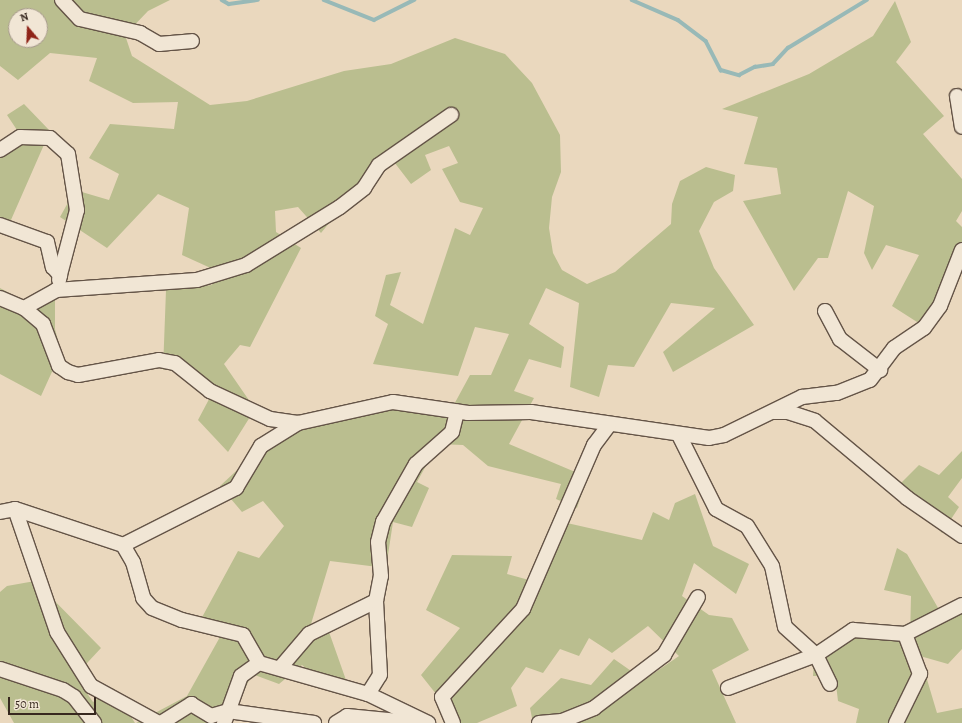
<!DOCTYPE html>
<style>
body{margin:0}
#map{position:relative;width:962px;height:723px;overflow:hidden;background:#ead8be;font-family:Alegreya,serif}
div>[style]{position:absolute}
.green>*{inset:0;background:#babe8f}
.stream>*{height:3.5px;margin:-1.75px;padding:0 1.75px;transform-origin:1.75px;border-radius:1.75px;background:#98b9b7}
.roads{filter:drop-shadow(1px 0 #645447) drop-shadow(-1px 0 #645447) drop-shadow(0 1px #645447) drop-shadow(0 -1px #645447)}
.minor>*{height:14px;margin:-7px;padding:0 7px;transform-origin:7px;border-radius:7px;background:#f1e6d5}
span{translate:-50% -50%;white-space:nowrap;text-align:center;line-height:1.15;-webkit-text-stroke:4px #f1e6d5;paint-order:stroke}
.north{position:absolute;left:8px;top:8px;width:40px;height:40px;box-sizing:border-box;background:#f1e6d5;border:1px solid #a79a8c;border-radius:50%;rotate:341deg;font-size:11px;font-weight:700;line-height:16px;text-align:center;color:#37281f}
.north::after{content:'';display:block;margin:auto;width:14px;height:18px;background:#8f2418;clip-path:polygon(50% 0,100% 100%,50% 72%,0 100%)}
.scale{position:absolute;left:8px;top:697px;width:88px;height:18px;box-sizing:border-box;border:2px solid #37281f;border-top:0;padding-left:5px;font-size:12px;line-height:14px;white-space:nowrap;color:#37281f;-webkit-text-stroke:3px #f1e6d5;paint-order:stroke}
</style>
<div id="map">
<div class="green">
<div style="clip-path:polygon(evenodd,0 0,170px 0,148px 11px,125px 35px,132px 56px,210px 105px,247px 101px,344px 71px,391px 64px,455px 38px,505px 54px,532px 83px,560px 135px,561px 172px,552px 197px,549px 228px,553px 253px,562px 270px,587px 284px,615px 272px,671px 224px,672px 204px,680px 181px,706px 167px,735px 175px,733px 191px,714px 202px,699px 231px,714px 268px,754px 325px,673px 372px,663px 352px,715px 308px,671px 303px,634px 367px,608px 365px,599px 397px,570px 387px,579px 303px,546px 288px,529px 324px,564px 347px,561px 368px,529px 359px,514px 391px,534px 398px,509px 444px,587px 477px,577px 508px,556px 499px,561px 484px,488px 466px,463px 445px,438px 444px,417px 482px,429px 488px,412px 527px,393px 522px,386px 568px,330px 561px,311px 624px,329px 632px,346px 680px,325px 685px,302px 665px,279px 684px,252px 674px,229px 723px,136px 723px,187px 696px,225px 628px,200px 621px,238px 551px,259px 558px,284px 526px,263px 501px,242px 512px,220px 486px,279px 431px,389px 398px,451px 410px,470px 375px,491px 375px,509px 334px,475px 327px,458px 376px,373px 364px,388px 324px,375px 316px,386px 275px,401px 272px,390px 305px,423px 324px,455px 228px,470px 235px,483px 208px,460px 202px,442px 169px,458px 163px,449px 146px,425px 155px,431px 170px,411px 184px,391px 158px,365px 179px,321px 233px,298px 207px,275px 211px,276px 232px,301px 248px,250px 347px,240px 345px,224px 364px,255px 409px,228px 452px,198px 420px,216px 386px,181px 366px,163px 370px,166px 290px,212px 285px,215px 270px,182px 255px,189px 208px,158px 194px,107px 248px,60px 217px,75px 190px,109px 200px,119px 174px,89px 158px,110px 124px,174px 129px,178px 102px,133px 103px,89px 81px,97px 58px,50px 53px,18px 80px,0 66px,0 0,16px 16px,40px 16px,40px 40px,16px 40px,16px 16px)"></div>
<div style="clip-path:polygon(895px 1px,911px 42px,896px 62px,944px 116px,923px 134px,962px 179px,962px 211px,956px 221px,962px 227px,962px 251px,928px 329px,892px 306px,919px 255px,886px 245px,872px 270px,864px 253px,874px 206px,848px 191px,828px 258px,818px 258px,794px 291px,743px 201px,781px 194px,777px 168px,744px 164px,758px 117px,722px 109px,809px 74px,873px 36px)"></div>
<div style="clip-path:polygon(24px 104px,50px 131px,7px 229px,0 227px,0 144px,19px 133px,7px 115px)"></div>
<div style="clip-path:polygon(0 288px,27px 303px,55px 297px,55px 329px,61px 352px,41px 396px,0 374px)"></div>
<div style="clip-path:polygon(962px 451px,962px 478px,948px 497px,959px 507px,942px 533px,901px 483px,919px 465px,939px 475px)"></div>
<div style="clip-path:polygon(695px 494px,713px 546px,749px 564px,736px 594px,694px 563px,682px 596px,709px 615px,732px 618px,749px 650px,712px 670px,736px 723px,533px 723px,530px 708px,561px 678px,591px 685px,614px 659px,644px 680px,679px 656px,648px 626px,612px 653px,589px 638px,579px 656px,560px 649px,543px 673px,526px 667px,511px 688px,517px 706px,477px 723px,459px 723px,421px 675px,460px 628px,426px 610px,452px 555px,512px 556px,507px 574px,540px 583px,567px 523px,642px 540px,653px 512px,669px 520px,675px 503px)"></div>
<div style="clip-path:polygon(897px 548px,907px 554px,945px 620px,962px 610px,962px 649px,948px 664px,920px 656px,937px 713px,962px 708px,962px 723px,856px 723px,859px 709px,838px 701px,835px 676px,813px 676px,814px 661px,848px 636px,910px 639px,911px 596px,884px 590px)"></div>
<div style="clip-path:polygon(35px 581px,101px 648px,75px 676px,93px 702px,113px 688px,135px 723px,14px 723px,0 698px,0 592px,7px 586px)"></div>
</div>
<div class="stream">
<div style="left:222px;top:0;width:8px;rotate:30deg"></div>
<div style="left:229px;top:4px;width:29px;rotate:-8deg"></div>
<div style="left:324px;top:0;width:54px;rotate:21.8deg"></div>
<div style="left:374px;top:20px;width:45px;rotate:-26.6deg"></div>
<div style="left:632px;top:0;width:50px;rotate:23.5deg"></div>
<div style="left:678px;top:20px;width:35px;rotate:37deg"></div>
<div style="left:706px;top:41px;width:33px;rotate:63deg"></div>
<div style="left:721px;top:70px;width:19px;rotate:16deg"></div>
<div style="left:739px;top:75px;width:18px;rotate:-27deg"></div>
<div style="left:755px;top:67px;width:18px;rotate:-9deg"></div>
<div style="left:773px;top:64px;width:22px;rotate:-47deg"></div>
<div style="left:788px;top:48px;width:92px;rotate:-31.3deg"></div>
</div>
<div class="roads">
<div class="minor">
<div style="left:62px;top:0;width:26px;rotate:47deg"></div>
<div style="left:80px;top:19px;width:62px;rotate:13.1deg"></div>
<div style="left:140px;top:33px;width:22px;rotate:30deg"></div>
<div style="left:159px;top:44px;width:33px;rotate:-5deg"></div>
<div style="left:957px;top:96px;width:31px;rotate:81deg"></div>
<div style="left:0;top:150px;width:24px;rotate:-33deg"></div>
<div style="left:20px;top:137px;width:30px;rotate:2deg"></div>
<div style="left:50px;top:138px;width:24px;rotate:42deg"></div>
<div style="left:68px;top:154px;width:57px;rotate:80.9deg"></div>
<div style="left:77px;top:210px;width:67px;rotate:104.7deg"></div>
<div style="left:0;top:225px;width:50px;rotate:19.9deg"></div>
<div style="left:47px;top:242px;width:26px;rotate:77deg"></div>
<div style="left:53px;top:267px;width:11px;rotate:49deg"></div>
<div style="left:60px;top:275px;width:5px;rotate:101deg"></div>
<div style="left:0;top:298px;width:26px;rotate:23deg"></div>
<div style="left:24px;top:308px;width:25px;rotate:40deg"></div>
<div style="left:43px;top:324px;width:45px;rotate:69.1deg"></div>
<div style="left:59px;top:366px;width:11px;rotate:34deg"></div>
<div style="left:68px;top:372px;width:10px;rotate:17deg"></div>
<div style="left:78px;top:375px;width:82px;rotate:-10.5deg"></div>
<div style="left:159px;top:360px;width:16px;rotate:11deg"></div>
<div style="left:175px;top:363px;width:45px;rotate:38.7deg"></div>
<div style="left:210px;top:391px;width:66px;rotate:25deg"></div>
<div style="left:270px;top:419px;width:28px;rotate:8deg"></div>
<div style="left:298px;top:423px;width:97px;rotate:-12.5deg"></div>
<div style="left:393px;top:402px;width:76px;rotate:8.3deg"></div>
<div style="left:468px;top:413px;width:63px;rotate:-0.9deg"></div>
<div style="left:531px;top:412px;width:180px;rotate:8.3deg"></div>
<div style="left:709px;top:438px;width:15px;rotate:-11deg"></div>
<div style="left:724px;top:435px;width:87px;rotate:-26deg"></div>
<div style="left:802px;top:397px;width:35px;rotate:-7deg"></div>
<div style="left:837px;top:393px;width:35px;rotate:-22deg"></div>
<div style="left:870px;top:380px;width:40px;rotate:-53deg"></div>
<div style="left:894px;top:348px;width:36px;rotate:-34deg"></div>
<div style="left:924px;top:328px;width:27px;rotate:-54deg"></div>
<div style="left:940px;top:306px;width:60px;rotate:-68.6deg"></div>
<div style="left:24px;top:308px;width:37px;rotate:-29deg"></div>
<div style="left:56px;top:290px;width:141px;rotate:-4.1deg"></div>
<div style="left:197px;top:280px;width:51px;rotate:-17deg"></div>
<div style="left:246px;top:265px;width:110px;rotate:-31.7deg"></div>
<div style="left:340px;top:207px;width:31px;rotate:-38deg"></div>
<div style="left:364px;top:188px;width:27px;rotate:-57deg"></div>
<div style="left:379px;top:165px;width:88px;rotate:-34.8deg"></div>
<div style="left:825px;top:311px;width:32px;rotate:62deg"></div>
<div style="left:840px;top:339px;width:51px;rotate:37.8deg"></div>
<div style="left:774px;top:412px;width:14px"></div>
<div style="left:788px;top:412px;width:28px;rotate:18deg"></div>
<div style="left:815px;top:421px;width:120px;rotate:39.9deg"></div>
<div style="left:907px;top:498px;width:67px;rotate:34.6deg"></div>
<div style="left:679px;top:435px;width:83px;rotate:63.4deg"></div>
<div style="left:716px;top:509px;width:35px;rotate:29deg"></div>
<div style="left:747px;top:526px;width:47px;rotate:58deg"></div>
<div style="left:772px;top:566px;width:62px;rotate:78deg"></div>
<div style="left:785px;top:627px;width:42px;rotate:42.1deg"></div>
<div style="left:816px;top:655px;width:32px;rotate:64deg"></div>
<div style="left:15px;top:509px;width:130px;rotate:71.1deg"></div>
<div style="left:57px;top:632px;width:64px;rotate:57.8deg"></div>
<div style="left:91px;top:686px;width:77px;rotate:28.6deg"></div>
<div style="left:0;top:512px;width:15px;rotate:-11deg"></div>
<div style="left:15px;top:509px;width:114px;rotate:18.4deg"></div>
<div style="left:123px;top:545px;width:20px;rotate:60deg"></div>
<div style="left:133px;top:562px;width:37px;rotate:74deg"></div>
<div style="left:143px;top:598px;width:13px;rotate:48deg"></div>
<div style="left:152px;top:608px;width:32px;rotate:22deg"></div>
<div style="left:182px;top:620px;width:63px;rotate:13.8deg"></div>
<div style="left:243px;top:635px;width:32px;rotate:60deg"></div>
<div style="left:259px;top:663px;width:113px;rotate:15.9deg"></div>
<div style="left:368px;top:694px;width:67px;rotate:25.8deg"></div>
<div style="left:123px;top:545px;width:127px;rotate:-26.8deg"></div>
<div style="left:236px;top:488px;width:49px;rotate:-59.2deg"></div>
<div style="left:261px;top:446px;width:44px;rotate:-31.9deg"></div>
<div style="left:280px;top:668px;width:45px;rotate:-49.5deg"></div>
<div style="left:309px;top:634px;width:75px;rotate:-26.2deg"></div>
<div style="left:0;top:669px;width:66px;rotate:18.4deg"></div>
<div style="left:63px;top:690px;width:13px;rotate:32deg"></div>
<div style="left:74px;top:697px;width:33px;rotate:52deg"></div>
<div style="left:728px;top:688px;width:94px;rotate:-20.6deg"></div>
<div style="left:816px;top:655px;width:45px;rotate:-34deg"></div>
<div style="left:853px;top:630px;width:52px;rotate:4.4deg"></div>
<div style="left:905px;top:634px;width:64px;rotate:-27deg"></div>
<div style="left:368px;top:694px;width:22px;rotate:-58deg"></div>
<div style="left:380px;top:675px;width:74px;rotate:-93.1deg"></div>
<div style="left:376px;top:601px;width:25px;rotate:-79deg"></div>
<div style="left:381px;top:576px;width:34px;rotate:-95deg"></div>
<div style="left:378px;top:542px;width:21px;rotate:-76deg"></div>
<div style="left:383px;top:522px;width:67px;rotate:-60.4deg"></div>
<div style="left:416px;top:464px;width:48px;rotate:-41.6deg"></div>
<div style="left:452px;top:432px;width:21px;rotate:-76deg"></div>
<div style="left:161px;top:723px;width:36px;rotate:-32deg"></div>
<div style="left:191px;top:704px;width:23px;rotate:31deg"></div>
<div style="left:211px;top:716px;width:18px;rotate:-16deg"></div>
<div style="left:228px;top:711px;width:87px;rotate:7.9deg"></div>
<div style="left:224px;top:723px;width:50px;rotate:-70.1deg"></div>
<div style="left:241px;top:676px;width:22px;rotate:-36deg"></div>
<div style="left:336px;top:723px;width:13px;rotate:-32deg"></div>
<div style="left:347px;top:716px;width:72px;rotate:5.6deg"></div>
<div style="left:453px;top:723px;width:28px;rotate:-113deg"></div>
<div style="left:442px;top:697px;width:120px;rotate:-47.4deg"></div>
<div style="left:523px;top:609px;width:179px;rotate:-66.6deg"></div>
<div style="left:594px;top:445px;width:25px;rotate:-53deg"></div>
<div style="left:539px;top:723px;width:23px;rotate:-5deg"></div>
<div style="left:562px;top:721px;width:35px;rotate:-22deg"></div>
<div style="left:594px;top:708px;width:88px;rotate:-37.1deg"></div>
<div style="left:664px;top:655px;width:67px;rotate:-59.6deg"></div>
<div style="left:896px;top:723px;width:55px;rotate:-63.9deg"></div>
<div style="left:920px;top:674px;width:43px;rotate:-110.6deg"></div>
</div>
</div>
<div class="north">N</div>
<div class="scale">50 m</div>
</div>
